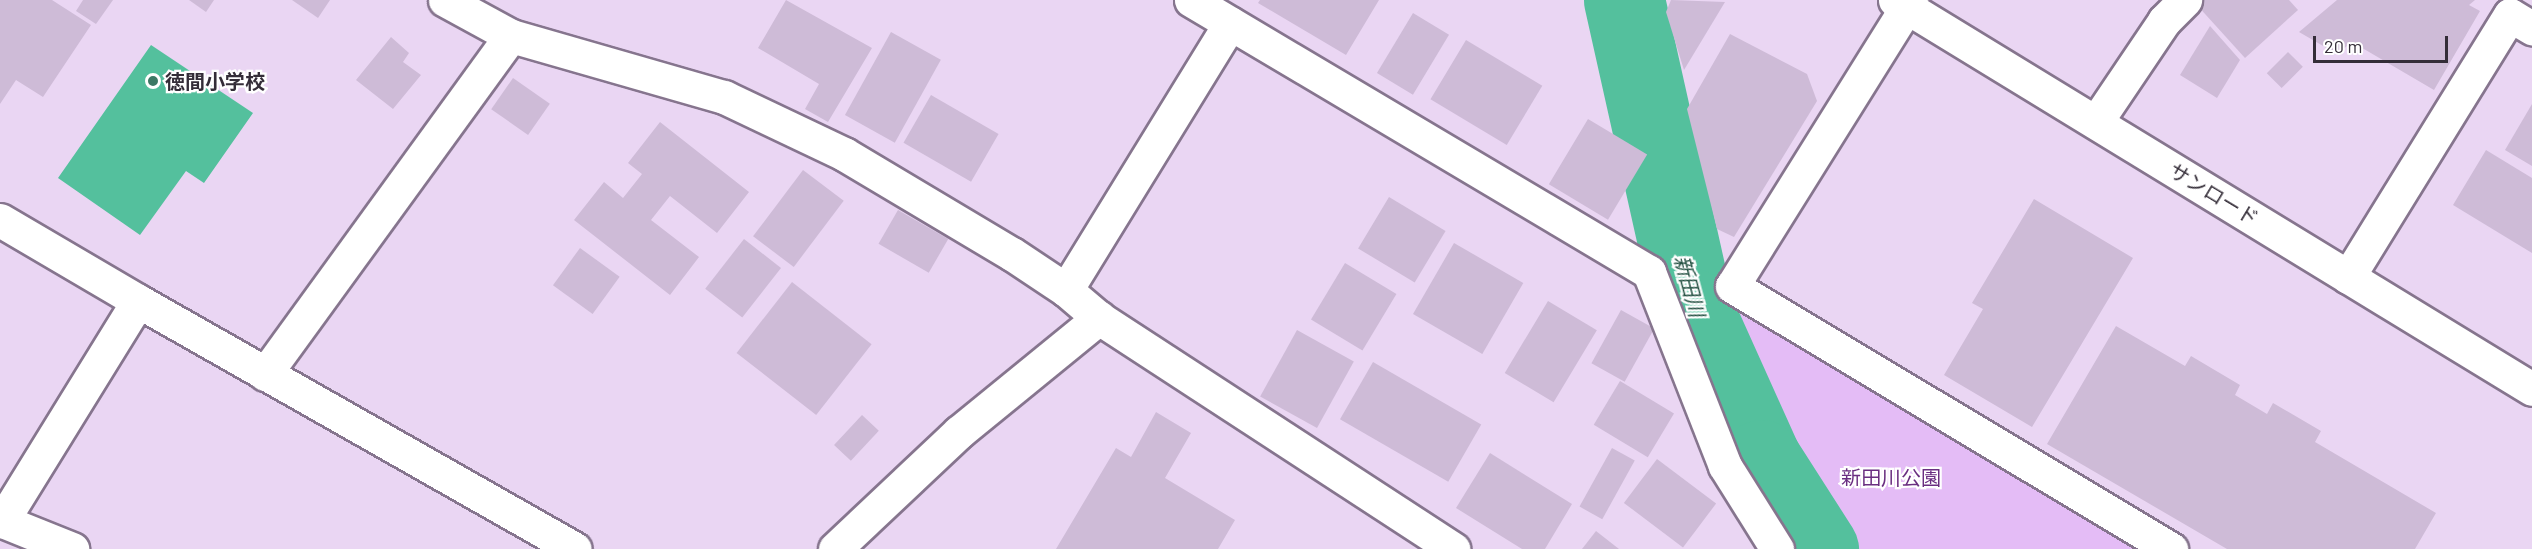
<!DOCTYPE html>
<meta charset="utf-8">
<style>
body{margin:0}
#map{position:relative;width:2532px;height:549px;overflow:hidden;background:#ead6f3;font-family:Barlow,"Noto Sans JP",sans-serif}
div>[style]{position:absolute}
.green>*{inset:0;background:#e4bcf6}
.water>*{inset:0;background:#54c09d}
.river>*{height:81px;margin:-40.5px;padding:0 40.5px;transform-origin:40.5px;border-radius:40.5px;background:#54c09d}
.building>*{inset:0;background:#cebbd7;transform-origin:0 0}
.roads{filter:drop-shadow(2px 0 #86758e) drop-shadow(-2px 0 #86758e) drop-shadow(0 2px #86758e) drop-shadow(0 -2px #86758e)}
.street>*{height:33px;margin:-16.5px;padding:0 16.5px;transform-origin:16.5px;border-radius:16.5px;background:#fff}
.secondary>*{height:33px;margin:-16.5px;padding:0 16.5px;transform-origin:16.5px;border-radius:16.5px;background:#fff}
.dots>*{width:16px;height:16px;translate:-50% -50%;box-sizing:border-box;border:3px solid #fff;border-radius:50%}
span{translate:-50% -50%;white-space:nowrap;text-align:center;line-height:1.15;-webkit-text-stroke:4.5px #fff;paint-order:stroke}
.poi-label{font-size:20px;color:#342d38;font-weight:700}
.left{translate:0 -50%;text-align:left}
.street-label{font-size:20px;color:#342d38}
.park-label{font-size:20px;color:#6a2e81}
.water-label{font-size:21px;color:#255243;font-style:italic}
.scale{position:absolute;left:2313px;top:36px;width:135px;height:27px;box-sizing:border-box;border:3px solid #342d38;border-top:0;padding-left:8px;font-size:18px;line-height:21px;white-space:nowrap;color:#342d38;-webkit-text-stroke:4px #fff;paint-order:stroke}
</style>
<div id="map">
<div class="green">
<div style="clip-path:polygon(1716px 285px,2149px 549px,1853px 549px,1800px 474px)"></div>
</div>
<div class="water">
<div style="clip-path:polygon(151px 45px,253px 113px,204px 183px,186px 171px,140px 235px,58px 178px)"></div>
</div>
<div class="river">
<div style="left:1624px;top:0;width:317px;rotate:77.4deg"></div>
<div style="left:1693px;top:309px;width:166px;rotate:65.8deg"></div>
<div style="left:1761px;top:460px;width:106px;rotate:57.4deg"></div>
</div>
<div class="building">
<div style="clip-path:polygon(0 0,52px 0,91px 25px,43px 97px,16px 80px,0 104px)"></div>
<div style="clip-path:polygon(83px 0,113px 0,96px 24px,76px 11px)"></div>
<div style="clip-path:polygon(189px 0,214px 0,206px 12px)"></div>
<div style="clip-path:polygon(292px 0,330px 0,318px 18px)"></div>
<div style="clip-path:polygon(786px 0,872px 48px,828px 122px,805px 109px,819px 84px,758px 48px)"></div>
<div style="clip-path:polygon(1260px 0,1379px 0,1346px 55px,1258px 3px)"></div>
<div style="clip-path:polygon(1671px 0,1725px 2px,1684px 70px,1666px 12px)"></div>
<div style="clip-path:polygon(2200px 0,2289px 0,2298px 10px,2245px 58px,2196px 4px)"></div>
<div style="clip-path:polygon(2337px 0,2475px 0,2469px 5px,2480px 11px,2434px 90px,2352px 42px,2337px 54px,2299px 32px)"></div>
<div style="left:1413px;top:13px;width:42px;height:70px;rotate:31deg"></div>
<div style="clip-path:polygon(2210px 26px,2240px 60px,2217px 98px,2180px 75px)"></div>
<div style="left:891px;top:32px;width:57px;height:95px;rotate:29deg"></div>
<div style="clip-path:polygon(1730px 34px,1807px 74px,1817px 101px,1734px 237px,1717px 229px,1687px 109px)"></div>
<div style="clip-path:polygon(391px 37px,409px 53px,403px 62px,421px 75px,393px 109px,356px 80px)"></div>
<div style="left:1466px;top:40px;width:89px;height:69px;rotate:31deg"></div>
<div style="left:2288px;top:52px;width:21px;height:30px;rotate:45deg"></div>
<div style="left:513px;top:78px;width:45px;height:38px;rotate:35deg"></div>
<div style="left:931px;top:95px;width:78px;height:55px;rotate:30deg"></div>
<div style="clip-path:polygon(2532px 104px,2532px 166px,2505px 150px)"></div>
<div style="left:1588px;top:119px;width:69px;height:76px;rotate:31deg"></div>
<div style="clip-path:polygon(660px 122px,749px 192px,717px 233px,670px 196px,651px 220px,699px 257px,670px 295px,574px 220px,604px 182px,623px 198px,642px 174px,628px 163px)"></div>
<div style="clip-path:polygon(2486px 150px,2532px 178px,2532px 253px,2453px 205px)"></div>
<div style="left:803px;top:170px;width:51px;height:83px;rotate:37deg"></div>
<div style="left:1389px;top:197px;width:66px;height:60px;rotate:31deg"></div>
<div style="clip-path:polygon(2034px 199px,2133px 258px,2032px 427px,1944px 375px,1983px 309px,1972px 303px)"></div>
<div style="left:898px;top:210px;width:58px;height:39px;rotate:30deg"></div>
<div style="left:744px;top:239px;width:47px;height:63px;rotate:38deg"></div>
<div style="left:1454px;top:243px;width:80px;height:82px;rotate:30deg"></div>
<div style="left:580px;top:248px;width:49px;height:46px;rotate:36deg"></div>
<div style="left:1345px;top:263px;width:60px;height:66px;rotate:31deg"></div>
<div style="left:792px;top:282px;width:101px;height:90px;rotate:38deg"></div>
<div style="left:1548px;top:301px;width:57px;height:84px;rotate:31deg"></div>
<div style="left:1621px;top:310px;width:38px;height:61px;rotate:29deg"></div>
<div style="clip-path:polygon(2116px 326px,2185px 366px,2191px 356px,2240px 385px,2235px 395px,2267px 414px,2273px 403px,2321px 431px,2315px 442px,2436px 513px,2415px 549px,2227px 549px,2047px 444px)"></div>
<div style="left:1297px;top:330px;width:65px;height:76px;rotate:29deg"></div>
<div style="left:1373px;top:362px;width:125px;height:66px;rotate:30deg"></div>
<div style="left:1620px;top:381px;width:63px;height:51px;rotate:31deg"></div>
<div style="clip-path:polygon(1156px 412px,1191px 433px,1165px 478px,1235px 520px,1218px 549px,1056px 549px,1116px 448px,1131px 457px)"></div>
<div style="left:862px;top:415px;width:23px;height:41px;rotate:43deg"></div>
<div style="left:1612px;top:448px;width:26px;height:67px;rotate:29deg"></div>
<div style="clip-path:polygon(1490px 453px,1572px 504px,1545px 549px,1522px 549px,1456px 508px)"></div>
<div style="left:1657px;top:459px;width:74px;height:55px;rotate:37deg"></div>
<div style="clip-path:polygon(1596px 531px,1619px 549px,1582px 549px)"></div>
</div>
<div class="roads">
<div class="street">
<div style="left:445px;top:0;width:75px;rotate:28.6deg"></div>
<div style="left:511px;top:36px;width:222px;rotate:16deg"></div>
<div style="left:724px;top:97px;width:133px;rotate:25.4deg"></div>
<div style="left:844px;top:154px;width:196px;rotate:30.8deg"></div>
<div style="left:1012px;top:254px;width:65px;rotate:33.7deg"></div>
<div style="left:1066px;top:290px;width:43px;rotate:40.3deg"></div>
<div style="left:1099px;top:318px;width:423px;rotate:33.1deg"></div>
<div style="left:1191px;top:0;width:533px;rotate:30.71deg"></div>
<div style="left:1649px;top:272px;width:208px;rotate:68.6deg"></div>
<div style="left:1725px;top:466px;width:98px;rotate:57.9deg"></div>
<div style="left:1911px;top:0;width:337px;rotate:122deg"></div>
<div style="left:1732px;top:286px;width:512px;rotate:30.93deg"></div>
<div style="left:2096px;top:122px;width:122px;rotate:-56deg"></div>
<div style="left:2164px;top:21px;width:30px;rotate:-45deg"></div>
<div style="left:0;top:220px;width:160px;rotate:30.4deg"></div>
<div style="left:138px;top:301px;width:259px;rotate:121.7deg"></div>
<div style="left:2348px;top:277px;width:308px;rotate:-58.3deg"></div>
<div style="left:2510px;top:15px;width:26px;rotate:31deg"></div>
<div style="left:1066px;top:290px;width:313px;rotate:-58.4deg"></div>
<div style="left:138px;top:301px;width:502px;rotate:29.58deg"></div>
<div style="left:265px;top:374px;width:418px;rotate:-54deg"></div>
<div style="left:0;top:520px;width:78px;rotate:21.9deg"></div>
<div style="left:835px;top:549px;width:170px;rotate:-43.3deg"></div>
<div style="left:959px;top:432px;width:181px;rotate:-39.2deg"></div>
</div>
<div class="secondary">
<div style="left:1895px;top:0;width:746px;rotate:31.41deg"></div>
</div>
</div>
<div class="dots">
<div style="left:153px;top:81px;background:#3b7864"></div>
</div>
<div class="poi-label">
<span class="left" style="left:165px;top:81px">徳間小学校</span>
</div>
<div class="street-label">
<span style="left:2214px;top:194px;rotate:31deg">サンロード</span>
</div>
<div class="park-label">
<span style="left:1891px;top:477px">新田川公園</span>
</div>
<div class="water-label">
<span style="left:1690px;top:286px;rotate:75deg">新田川</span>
</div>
<div class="scale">20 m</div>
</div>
